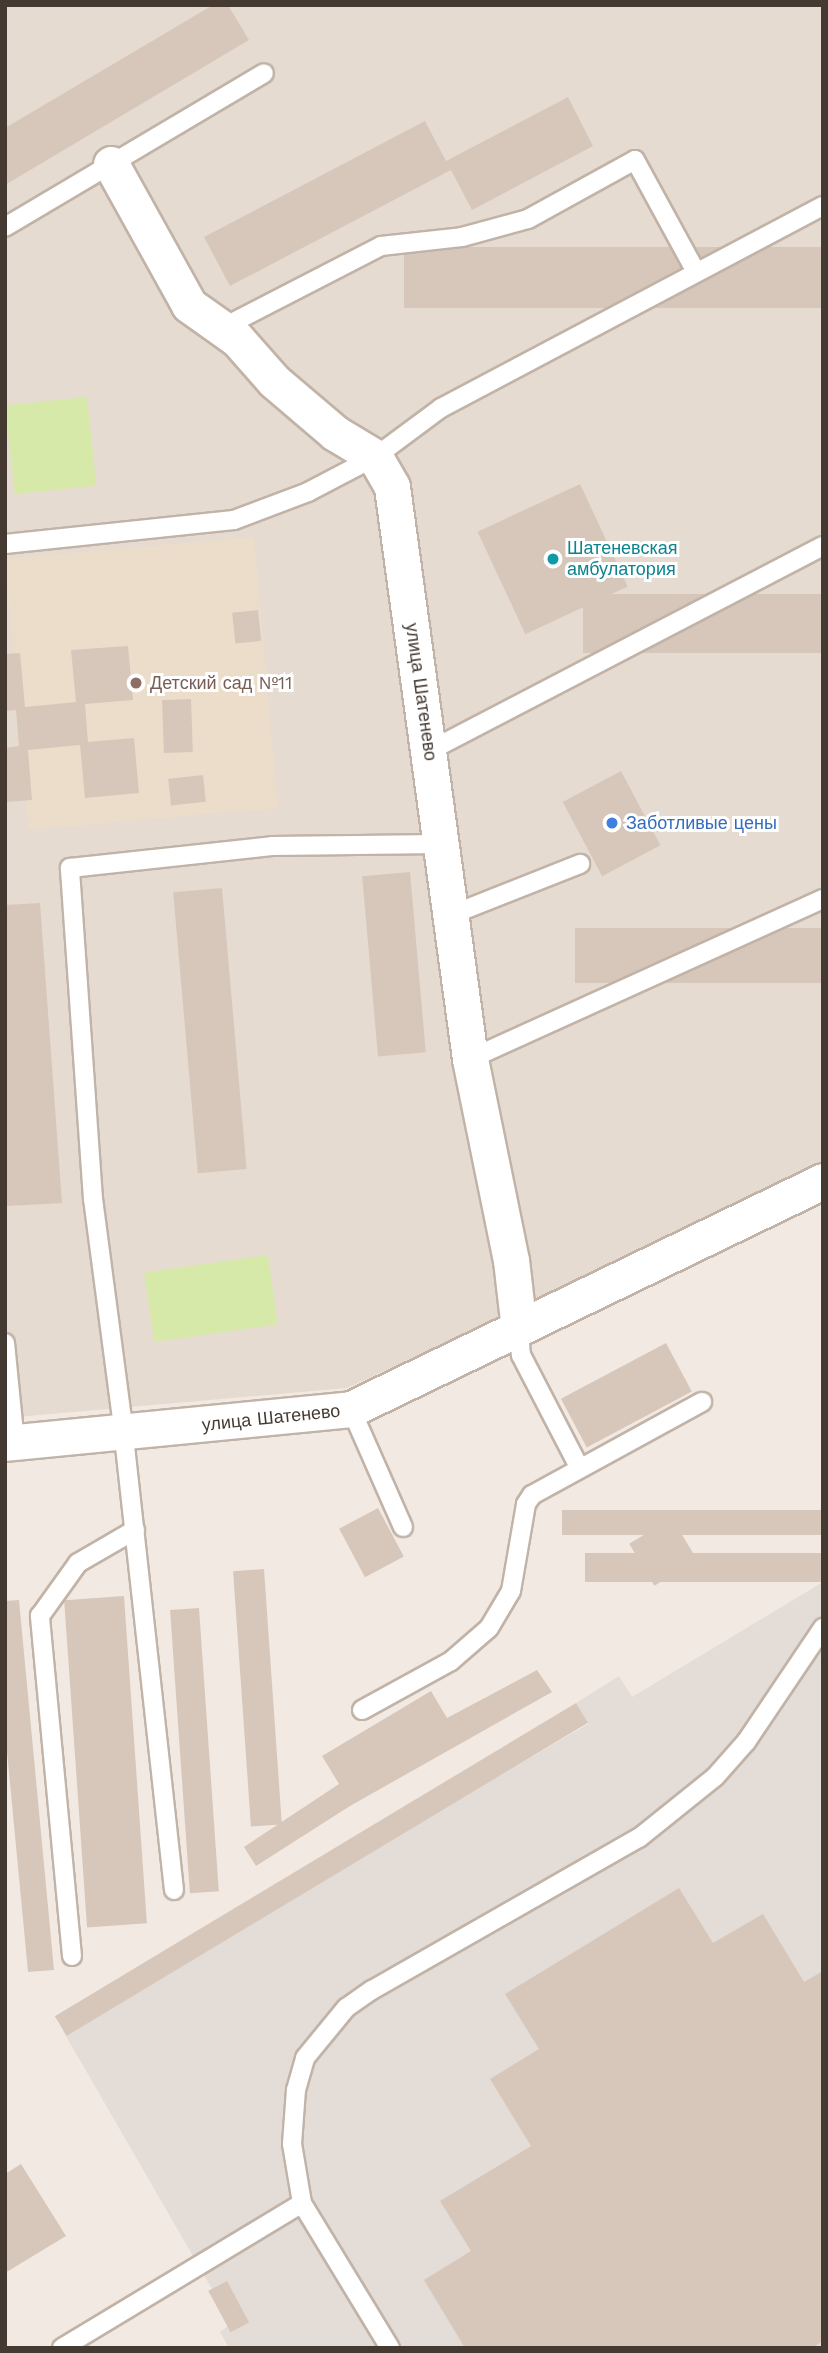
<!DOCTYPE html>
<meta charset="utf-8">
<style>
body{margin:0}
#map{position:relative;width:828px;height:2353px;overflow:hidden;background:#f2eae2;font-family:"Work Sans",sans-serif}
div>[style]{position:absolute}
.residential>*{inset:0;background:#e6dbd0}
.industrial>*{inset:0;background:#e4dcd7}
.education>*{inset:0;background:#ecddcb;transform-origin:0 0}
.green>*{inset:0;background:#d6e9a8;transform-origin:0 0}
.building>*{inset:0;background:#d7c7ba;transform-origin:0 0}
.roads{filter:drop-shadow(2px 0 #c1b3a7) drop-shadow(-2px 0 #c1b3a7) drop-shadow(0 2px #c1b3a7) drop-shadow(0 -2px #c1b3a7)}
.lane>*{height:18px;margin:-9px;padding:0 9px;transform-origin:9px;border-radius:9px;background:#fff}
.street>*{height:35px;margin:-17.5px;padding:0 17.5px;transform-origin:17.5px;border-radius:17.5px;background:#fff}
.dots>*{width:19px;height:19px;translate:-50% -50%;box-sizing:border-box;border:4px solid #fff;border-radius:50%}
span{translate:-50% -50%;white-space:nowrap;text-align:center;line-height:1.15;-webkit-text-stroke:6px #fff;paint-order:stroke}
.culture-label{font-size:18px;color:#0d838f}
.left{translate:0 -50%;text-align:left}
.education-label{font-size:18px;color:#785e54}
.street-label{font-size:18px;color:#443a32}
.shop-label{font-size:18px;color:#366cbe}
.frame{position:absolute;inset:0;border:7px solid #443a32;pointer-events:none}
</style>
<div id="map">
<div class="residential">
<div style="clip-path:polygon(5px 5px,823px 5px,823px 1168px,347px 1388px,5px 1418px)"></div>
</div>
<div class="industrial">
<div style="clip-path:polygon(823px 1582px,823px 2348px,229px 2348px,220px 2332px,228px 2326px,208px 2291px,212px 2289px,63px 2031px,588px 1724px,576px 1703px,619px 1676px,632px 1697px)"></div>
</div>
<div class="education">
<div style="left:254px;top:537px;width:272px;height:250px;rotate:85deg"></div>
</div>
<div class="green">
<div style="left:87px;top:397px;width:89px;height:82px;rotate:84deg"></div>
<div style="left:268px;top:1255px;width:70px;height:125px;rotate:82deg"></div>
</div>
<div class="building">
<div style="clip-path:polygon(213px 5px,228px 5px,249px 40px,5px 185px,5px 128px)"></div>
<div style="clip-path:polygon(568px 97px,593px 146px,472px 210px,451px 170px,230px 286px,204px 237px,425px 121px,446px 161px)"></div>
<div style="left:823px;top:247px;width:61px;height:419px;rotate:90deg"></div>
<div style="left:580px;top:484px;width:113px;height:113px;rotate:65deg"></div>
<div style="left:823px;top:594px;width:59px;height:240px;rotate:90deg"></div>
<div style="left:258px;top:610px;width:31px;height:26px;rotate:84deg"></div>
<div style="clip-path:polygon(128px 646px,133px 700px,85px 704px,88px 742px,134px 738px,139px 793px,85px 798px,80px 745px,28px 750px,32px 800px,5px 802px,5px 748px,19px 746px,16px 710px,5px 711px,5px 654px,20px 653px,25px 707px,76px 702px,71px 650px)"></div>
<div style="left:191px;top:699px;width:53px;height:29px;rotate:88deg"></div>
<div style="left:621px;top:771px;width:84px;height:66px;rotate:62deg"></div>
<div style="left:203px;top:775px;width:27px;height:35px;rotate:84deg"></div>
<div style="left:410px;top:872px;width:181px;height:48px;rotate:85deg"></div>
<div style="left:222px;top:888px;width:282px;height:49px;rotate:85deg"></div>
<div style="clip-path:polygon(40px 903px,62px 1203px,7px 1206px,5px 905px)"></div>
<div style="left:823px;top:928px;width:55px;height:248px;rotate:90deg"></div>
<div style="left:666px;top:1343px;width:55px;height:119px;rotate:62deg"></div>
<div style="left:378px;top:1508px;width:55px;height:44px;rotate:62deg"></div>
<div style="left:823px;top:1510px;width:25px;height:261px;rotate:90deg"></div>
<div style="left:672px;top:1518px;width:49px;height:50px;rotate:59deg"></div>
<div style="left:823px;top:1553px;width:29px;height:238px;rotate:90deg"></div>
<div style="left:264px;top:1569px;width:256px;height:31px;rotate:86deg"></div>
<div style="left:124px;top:1596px;width:328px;height:60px;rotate:86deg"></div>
<div style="clip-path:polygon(19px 1600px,54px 1970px,28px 1972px,5px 1731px,5px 1601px)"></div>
<div style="left:199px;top:1608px;width:284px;height:29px;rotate:86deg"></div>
<div style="clip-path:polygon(537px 1670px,552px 1692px,350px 1806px,256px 1866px,244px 1847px,339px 1784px,322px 1756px,431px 1691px,447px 1718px)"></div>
<div style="left:576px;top:1703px;width:23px;height:608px;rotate:59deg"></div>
<div style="clip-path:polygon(679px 1888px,713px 1943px,763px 1914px,804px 1982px,823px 1971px,823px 2341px,812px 2348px,465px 2348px,424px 2280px,471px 2251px,440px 2201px,531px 2146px,490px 2079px,539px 2049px,505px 1994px)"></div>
<div style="clip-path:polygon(21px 2164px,66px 2236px,5px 2273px,5px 2174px)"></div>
<div style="left:227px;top:2281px;width:47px;height:21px;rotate:62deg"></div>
</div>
<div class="roads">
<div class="lane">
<div style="left:5px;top:227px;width:301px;rotate:-30.7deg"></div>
<div style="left:222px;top:328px;width:179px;rotate:-27.3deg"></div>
<div style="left:381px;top:246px;width:81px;rotate:-6.3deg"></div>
<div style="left:462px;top:237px;width:68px;rotate:-15.3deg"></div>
<div style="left:528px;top:219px;width:122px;rotate:-28.9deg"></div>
<div style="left:635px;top:160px;width:128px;rotate:61.4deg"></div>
<div style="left:5px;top:544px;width:230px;rotate:-6deg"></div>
<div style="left:234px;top:520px;width:79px;rotate:-20.7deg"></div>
<div style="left:308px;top:492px;width:76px;rotate:-27.6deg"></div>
<div style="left:375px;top:457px;width:82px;rotate:-36.6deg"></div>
<div style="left:441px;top:408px;width:432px;rotate:-27.9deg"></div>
<div style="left:429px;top:751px;width:444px;rotate:-27.5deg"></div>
<div style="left:451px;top:915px;width:139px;rotate:-21.6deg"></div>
<div style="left:470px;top:1059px;width:388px;rotate:-24.4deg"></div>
<div style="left:519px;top:1329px;width:26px;rotate:86deg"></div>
<div style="left:521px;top:1355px;width:126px;rotate:62.6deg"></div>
<div style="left:5px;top:1343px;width:100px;rotate:84.3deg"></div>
<div style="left:351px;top:1409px;width:129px;rotate:66.2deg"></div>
<div style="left:362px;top:1710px;width:102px;rotate:-28.8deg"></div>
<div style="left:451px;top:1661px;width:50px;rotate:-41deg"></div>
<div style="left:489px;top:1628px;width:43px;rotate:-59.3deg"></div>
<div style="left:511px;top:1591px;width:88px;rotate:-80.2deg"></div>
<div style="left:526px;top:1504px;width:11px;rotate:-56deg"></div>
<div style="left:532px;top:1495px;width:194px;rotate:-28.7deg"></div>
<div style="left:174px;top:1890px;width:459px;rotate:-96.3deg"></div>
<div style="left:124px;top:1434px;width:237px;rotate:-97.5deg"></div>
<div style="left:93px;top:1199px;width:332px;rotate:-94deg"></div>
<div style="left:70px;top:868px;width:203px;rotate:-6.2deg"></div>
<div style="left:272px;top:846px;width:169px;rotate:-0.7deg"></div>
<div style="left:72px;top:1956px;width:342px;rotate:-95.4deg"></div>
<div style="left:40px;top:1616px;width:65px;rotate:-54.4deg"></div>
<div style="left:78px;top:1563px;width:66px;rotate:-30.1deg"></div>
<div style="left:62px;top:2348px;width:280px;rotate:-31.1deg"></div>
<div style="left:390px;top:2348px;width:170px;rotate:-121.3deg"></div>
<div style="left:302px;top:2203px;width:60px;rotate:-99.6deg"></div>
<div style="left:292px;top:2144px;width:54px;rotate:-85.8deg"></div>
<div style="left:296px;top:2090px;width:33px;rotate:-74deg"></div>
<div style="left:305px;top:2058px;width:65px;rotate:-50.6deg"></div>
<div style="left:346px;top:2008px;width:32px;rotate:-35deg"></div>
<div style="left:372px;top:1990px;width:307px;rotate:-29.7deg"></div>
<div style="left:639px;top:1838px;width:97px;rotate:-38.8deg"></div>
<div style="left:715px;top:1777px;width:47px;rotate:-48.5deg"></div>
<div style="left:746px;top:1742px;width:138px;rotate:-56deg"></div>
</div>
<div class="street">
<div style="left:111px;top:164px;width:161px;rotate:61deg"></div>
<div style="left:189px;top:305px;width:59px;rotate:35.3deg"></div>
<div style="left:237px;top:339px;width:56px;rotate:48.6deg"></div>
<div style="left:274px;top:381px;width:80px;rotate:40.4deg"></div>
<div style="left:335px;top:433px;width:47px;rotate:31deg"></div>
<div style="left:375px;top:457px;width:34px;rotate:60deg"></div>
<div style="left:392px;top:487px;width:577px;rotate:82.23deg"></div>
<div style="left:470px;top:1059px;width:205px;rotate:78.5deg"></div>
<div style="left:511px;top:1260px;width:69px;rotate:83.4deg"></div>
<div style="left:5px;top:1443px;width:348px;rotate:-5.6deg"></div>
<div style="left:351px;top:1409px;width:524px;rotate:-25.78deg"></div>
</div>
</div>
<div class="dots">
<div style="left:553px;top:559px;background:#0f9aa8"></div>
<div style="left:136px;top:683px;background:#8d6e63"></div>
<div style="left:612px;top:823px;background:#3f7fe0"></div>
</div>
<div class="culture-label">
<span class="left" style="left:567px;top:559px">Шатеневская<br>амбулатория</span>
</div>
<div class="education-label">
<span class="left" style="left:150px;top:683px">Детский сад №11</span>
</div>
<div class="street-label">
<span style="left:421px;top:692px;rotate:82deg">улица Шатенево</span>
<span style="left:271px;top:1418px;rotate:-6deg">улица Шатенево</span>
</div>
<div class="shop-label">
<span class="left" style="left:626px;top:823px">Заботливые цены</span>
</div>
<div class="frame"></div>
</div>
